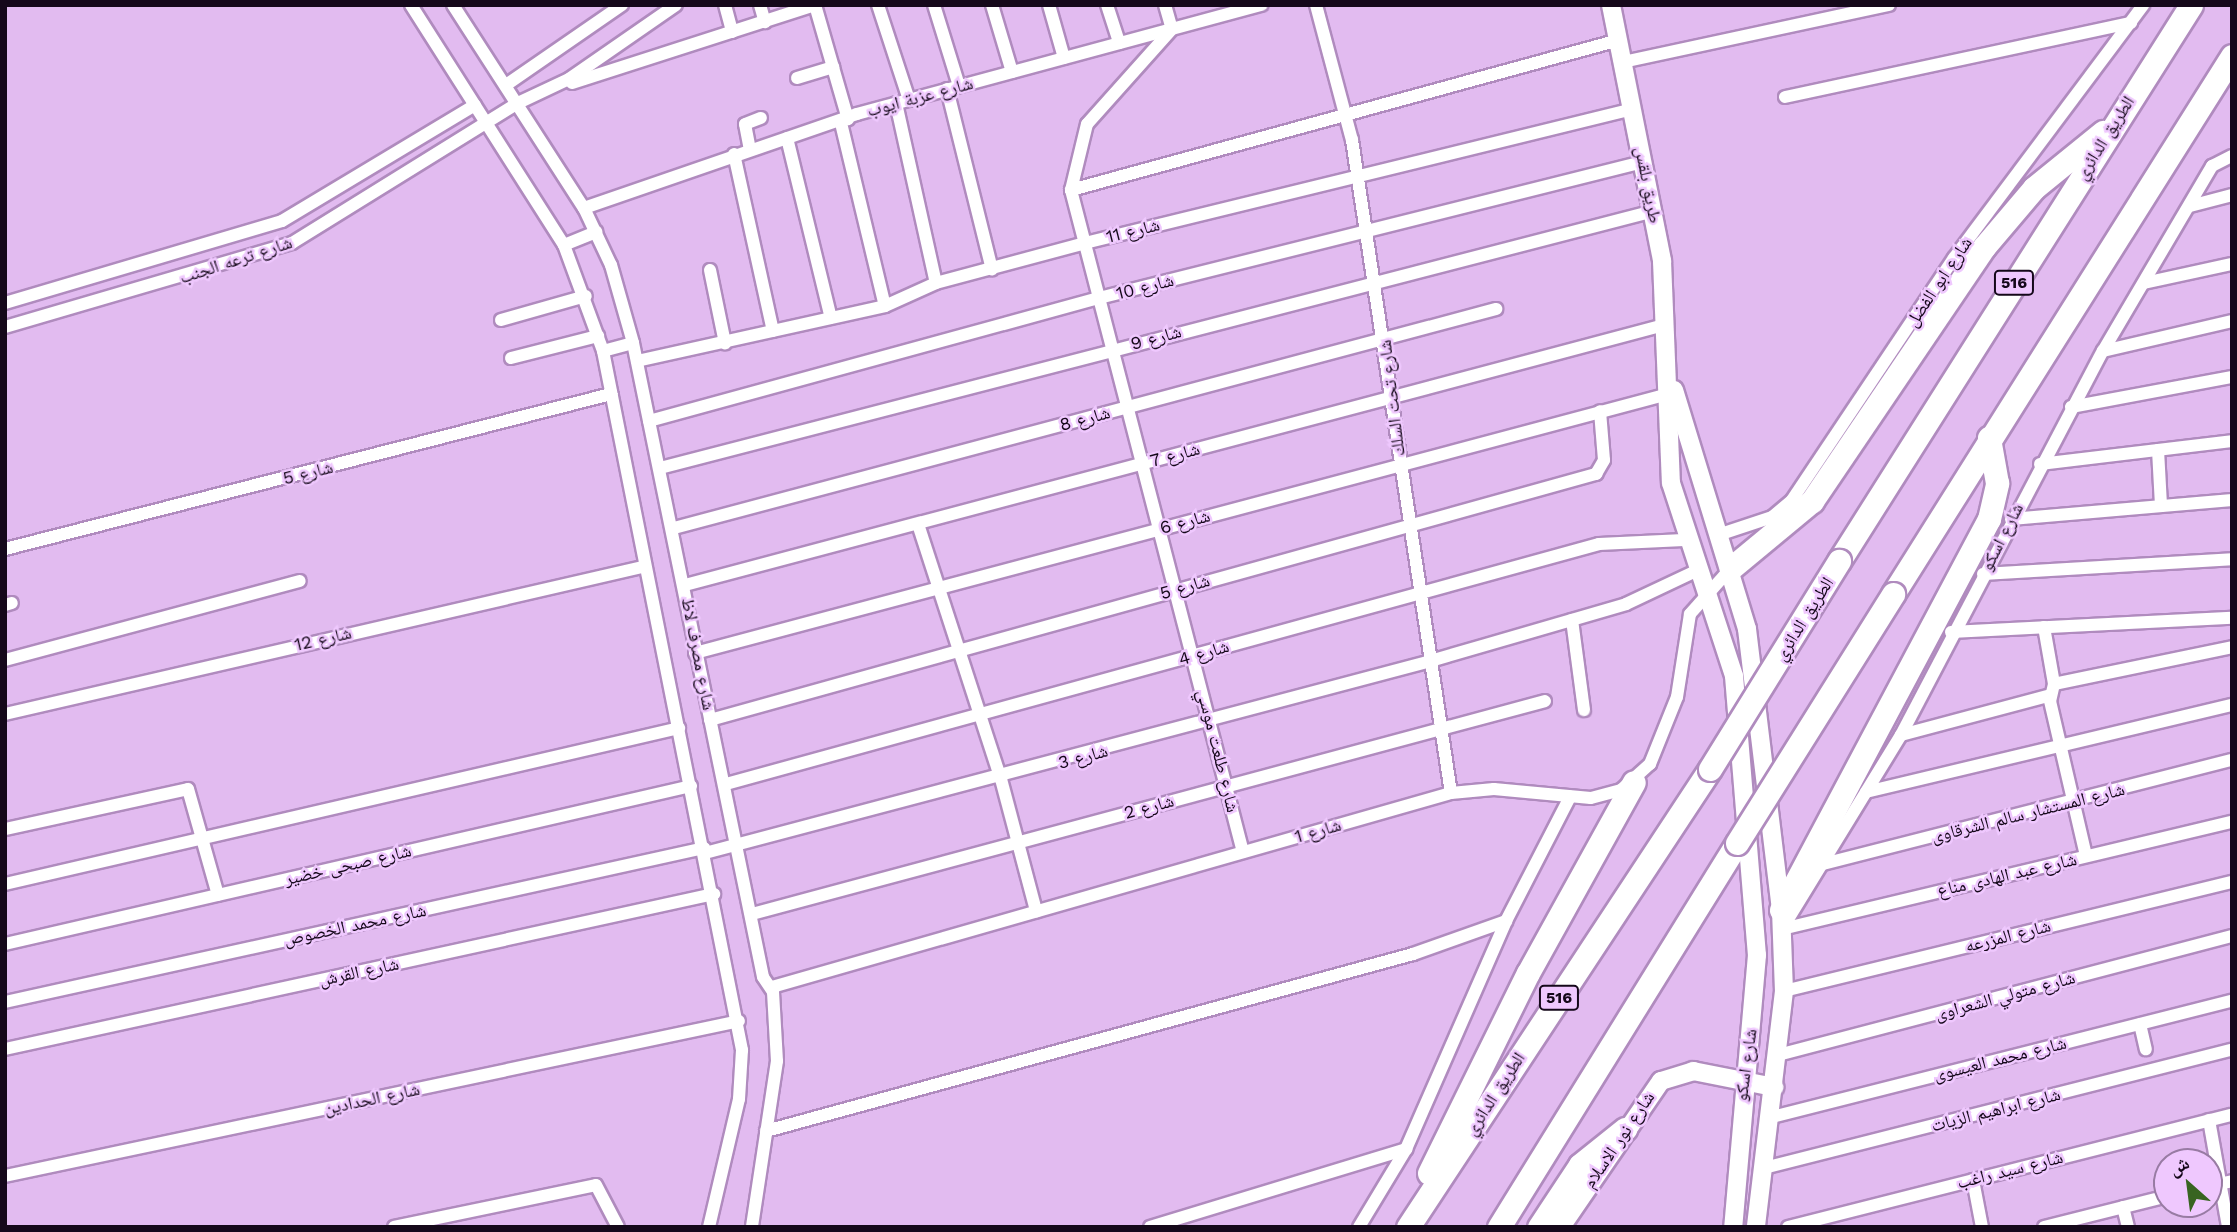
<!DOCTYPE html>
<meta charset="utf-8">
<style>
body{margin:0}
#map{position:relative;width:2237px;height:1232px;overflow:hidden;background:#e2bbf0;font-family:"Work Sans","Noto Naskh Arabic",sans-serif}
div>[style]{position:absolute}
.roads{filter:drop-shadow(2px 0 #b08bbe) drop-shadow(-2px 0 #b08bbe) drop-shadow(0 2px #b08bbe) drop-shadow(0 -2px #b08bbe)}
.street>*{height:12px;margin:-6px;padding:0 6px;transform-origin:6px;border-radius:6px;background:#fff}
.secondary>*{height:18px;margin:-9px;padding:0 9px;transform-origin:9px;border-radius:9px;background:#fff}
.highway>*{height:23px;margin:-11.5px;padding:0 11.5px;transform-origin:11.5px;border-radius:11.5px;background:#fff}
.bridges{filter:drop-shadow(2px 0 #b08bbe) drop-shadow(-2px 0 #b08bbe) drop-shadow(0 2px #b08bbe) drop-shadow(0 -2px #b08bbe)}
.highway-bridge>*{height:23px;margin:-11.5px;padding:0 11.5px;transform-origin:11.5px;border-radius:11.5px;background:#fff}
span{translate:-50% -50%;white-space:nowrap;text-align:center;line-height:1.15;-webkit-text-stroke:5px #efc8fe;paint-order:stroke}
.shield-label span{padding:2px 5px;background:#efc8fe;border:2px solid;border-radius:5px;-webkit-text-stroke-width:0}
.shield-label{font-size:16px;color:#15081a;font-weight:700}
.street-label{font-size:18px;color:#15081a}
.frame{position:absolute;inset:0;border:7px solid #15081a;pointer-events:none}
.north{position:absolute;left:2153px;top:1148px;width:70px;height:70px;box-sizing:border-box;background:#efc8fe;border:2px solid #987ba3;border-radius:50%;rotate:332deg;font-size:19px;font-weight:700;line-height:28px;text-align:center;color:#15081a}
.north::after{content:'';display:block;margin:auto;width:24px;height:32px;background:#386421;clip-path:polygon(50% 0,100% 100%,50% 72%,0 100%)}
</style>
<div id="map">
<div class="roads">
<div class="street">
<div style="left:411px;top:5px;width:285px;rotate:57.5deg"></div>
<div style="left:564px;top:245px;width:113px;rotate:69.8deg"></div>
<div style="left:603px;top:351px;width:713px;rotate:78.75deg"></div>
<div style="left:742px;top:1050px;width:49px;rotate:93.5deg"></div>
<div style="left:739px;top:1099px;width:131px;rotate:103.2deg"></div>
<div style="left:453px;top:5px;width:242px;rotate:57.2deg"></div>
<div style="left:584px;top:208px;width:63px;rotate:64.7deg"></div>
<div style="left:611px;top:265px;width:81px;rotate:74.2deg"></div>
<div style="left:633px;top:343px;width:647px;rotate:78.41deg"></div>
<div style="left:763px;top:977px;width:18px;rotate:56deg"></div>
<div style="left:773px;top:992px;width:69px;rotate:86.7deg"></div>
<div style="left:777px;top:1061px;width:168px;rotate:98.6deg"></div>
<div style="left:725px;top:5px;width:28px;rotate:75deg"></div>
<div style="left:760px;top:5px;width:18px;rotate:74deg"></div>
<div style="left:815px;top:5px;width:119px;rotate:73.9deg"></div>
<div style="left:878px;top:5px;width:100px;rotate:71.9deg"></div>
<div style="left:934px;top:5px;width:85px;rotate:72.8deg"></div>
<div style="left:992px;top:5px;width:70px;rotate:73.4deg"></div>
<div style="left:1049px;top:5px;width:55px;rotate:74.2deg"></div>
<div style="left:1107px;top:5px;width:40px;rotate:72deg"></div>
<div style="left:1165px;top:5px;width:25px;rotate:74deg"></div>
<div style="left:1172px;top:29px;width:127px;rotate:131.8deg"></div>
<div style="left:1087px;top:124px;width:68px;rotate:103.6deg"></div>
<div style="left:1071px;top:190px;width:684px;rotate:75.44deg"></div>
<div style="left:1316px;top:5px;width:140px;rotate:75.1deg"></div>
<div style="left:1352px;top:140px;width:660px;rotate:81.38deg"></div>
<div style="left:1623px;top:62px;width:272px;rotate:-12.1deg"></div>
<div style="left:797px;top:78px;width:38px;rotate:-17deg"></div>
<div style="left:572px;top:83px;width:255px;rotate:-17.8deg"></div>
<div style="left:506px;top:85px;width:141px;rotate:-34.6deg"></div>
<div style="left:947px;top:89px;width:186px;rotate:76deg"></div>
<div style="left:1785px;top:97px;width:354px;rotate:-12.1deg"></div>
<div style="left:896px;top:103px;width:184px;rotate:77.5deg"></div>
<div style="left:841px;top:123px;width:188px;rotate:76.5deg"></div>
<div style="left:787px;top:138px;width:185px;rotate:76.3deg"></div>
<div style="left:750px;top:150px;width:26px;rotate:-101deg"></div>
<div style="left:745px;top:124px;width:17px;rotate:-21deg"></div>
<div style="left:734px;top:154px;width:181px;rotate:77.6deg"></div>
<div style="left:1071px;top:190px;width:568px;rotate:-15.31deg"></div>
<div style="left:2190px;top:206px;width:43px;rotate:-14.7deg"></div>
<div style="left:584px;top:208px;width:289px;rotate:-19deg"></div>
<div style="left:857px;top:114px;width:419px;rotate:-15.1deg"></div>
<div style="left:564px;top:245px;width:35px;rotate:-22deg"></div>
<div style="left:710px;top:270px;width:75px;rotate:78.4deg"></div>
<div style="left:2144px;top:283px;width:90px;rotate:-12.2deg"></div>
<div style="left:5px;top:303px;width:289px;rotate:-16.5deg"></div>
<div style="left:282px;top:221px;width:225px;rotate:-31deg"></div>
<div style="left:501px;top:320px;width:88px;rotate:-15.8deg"></div>
<div style="left:5px;top:327px;width:299px;rotate:-16.3deg"></div>
<div style="left:292px;top:243px;width:266px;rotate:-31.8deg"></div>
<div style="left:518px;top:103px;width:56px;rotate:-25.2deg"></div>
<div style="left:569px;top:79px;width:130px;rotate:-34.7deg"></div>
<div style="left:603px;top:351px;width:31px;rotate:-15deg"></div>
<div style="left:2103px;top:351px;width:132px;rotate:-13.1deg"></div>
<div style="left:511px;top:358px;width:90px;rotate:-14.2deg"></div>
<div style="left:637px;top:361px;width:254px;rotate:-12.5deg"></div>
<div style="left:885px;top:306px;width:56px;rotate:-24.3deg"></div>
<div style="left:936px;top:283px;width:154px;rotate:-15deg"></div>
<div style="left:1085px;top:243px;width:564px;rotate:-13.74deg"></div>
<div style="left:2071px;top:407px;width:164px;rotate:-10.6deg"></div>
<div style="left:649px;top:421px;width:467px;rotate:-15.3deg"></div>
<div style="left:1099px;top:298px;width:561px;rotate:-14.04deg"></div>
<div style="left:2158px;top:450px;width:56px;rotate:86.9deg"></div>
<div style="left:2040px;top:464px;width:193px;rotate:-6.8deg"></div>
<div style="left:660px;top:468px;width:1027px;rotate:-14.5deg"></div>
<div style="left:2011px;top:519px;width:222px;rotate:-4.9deg"></div>
<div style="left:918px;top:524px;width:268px;rotate:72deg"></div>
<div style="left:1001px;top:779px;width:137px;rotate:75.1deg"></div>
<div style="left:674px;top:528px;width:851px;rotate:-14.92deg"></div>
<div style="left:1721px;top:534px;width:54px;rotate:-18.4deg"></div>
<div style="left:1772px;top:517px;width:26px;rotate:-40deg"></div>
<div style="left:1792px;top:500px;width:291px;rotate:-56.2deg"></div>
<div style="left:1954px;top:258px;width:316px;rotate:-53.2deg"></div>
<div style="left:5px;top:549px;width:626px;rotate:-14.35deg"></div>
<div style="left:1983px;top:574px;width:249px;rotate:-3.4deg"></div>
<div style="left:685px;top:585px;width:1013px;rotate:-14.87deg"></div>
<div style="left:5px;top:605px;width:7px;rotate:-16deg"></div>
<div style="left:1572px;top:620px;width:91px;rotate:82.4deg"></div>
<div style="left:2044px;top:627px;width:58px;rotate:80deg"></div>
<div style="left:2054px;top:684px;width:17px;rotate:103deg"></div>
<div style="left:2050px;top:701px;width:159px;rotate:76.9deg"></div>
<div style="left:1951px;top:632px;width:281px;rotate:-2.9deg"></div>
<div style="left:695px;top:653px;width:1011px;rotate:-14.9deg"></div>
<div style="left:5px;top:660px;width:305px;rotate:-15deg"></div>
<div style="left:2054px;top:684px;width:182px;rotate:-11.7deg"></div>
<div style="left:5px;top:714px;width:654px;rotate:-12.99deg"></div>
<div style="left:710px;top:720px;width:920px;rotate:-15.52deg"></div>
<div style="left:1596px;top:474px;width:16px;rotate:-60deg"></div>
<div style="left:1604px;top:460px;width:49px;rotate:-94.7deg"></div>
<div style="left:1901px;top:735px;width:155px;rotate:-14.9deg"></div>
<div style="left:726px;top:784px;width:905px;rotate:-15.37deg"></div>
<div style="left:1599px;top:544px;width:85px;rotate:-2.7deg"></div>
<div style="left:1866px;top:792px;width:376px;rotate:-13.4deg"></div>
<div style="left:5px;top:829px;width:187px;rotate:-12.3deg"></div>
<div style="left:188px;top:789px;width:110px;rotate:74.2deg"></div>
<div style="left:705px;top:853px;width:747px;rotate:-14.82deg"></div>
<div style="left:1427px;top:662px;width:207px;rotate:-16.2deg"></div>
<div style="left:1626px;top:604px;width:80px;rotate:-25.3deg"></div>
<div style="left:1823px;top:864px;width:422px;rotate:-14.3deg"></div>
<div style="left:5px;top:884px;width:692px;rotate:-13.03deg"></div>
<div style="left:752px;top:914px;width:821px;rotate:-15.03deg"></div>
<div style="left:1782px;top:929px;width:228px;rotate:-58.5deg"></div>
<div style="left:1901px;top:735px;width:434px;rotate:-62.3deg"></div>
<div style="left:2103px;top:351px;width:215px;rotate:-59.5deg"></div>
<div style="left:2212px;top:166px;width:22px;rotate:-27deg"></div>
<div style="left:1782px;top:929px;width:463px;rotate:-13.4deg"></div>
<div style="left:5px;top:944px;width:704px;rotate:-12.97deg"></div>
<div style="left:772px;top:987px;width:706px;rotate:-15.95deg"></div>
<div style="left:1451px;top:793px;width:43px;rotate:-5.3deg"></div>
<div style="left:1494px;top:789px;width:97px;rotate:5.3deg"></div>
<div style="left:1591px;top:798px;width:31px;rotate:-15deg"></div>
<div style="left:1621px;top:790px;width:39px;rotate:-42deg"></div>
<div style="left:1650px;top:764px;width:72px;rotate:-68.1deg"></div>
<div style="left:1677px;top:697px;width:84px;rotate:-81.1deg"></div>
<div style="left:1690px;top:614px;width:62px;rotate:-48.3deg"></div>
<div style="left:1784px;top:991px;width:461px;rotate:-13.7deg"></div>
<div style="left:5px;top:1002px;width:716px;rotate:-12.42deg"></div>
<div style="left:2140px;top:1024px;width:26px;rotate:77deg"></div>
<div style="left:5px;top:1049px;width:726px;rotate:-12.33deg"></div>
<div style="left:1778px;top:1055px;width:469px;rotate:-14.7deg"></div>
<div style="left:1768px;top:1118px;width:479px;rotate:-14.2deg"></div>
<div style="left:2209px;top:1120px;width:109px;rotate:79.9deg"></div>
<div style="left:766px;top:1131px;width:671px;rotate:-15.3deg"></div>
<div style="left:1413px;top:954px;width:99px;rotate:-19.5deg"></div>
<div style="left:1760px;top:1169px;width:487px;rotate:-14.2deg"></div>
<div style="left:5px;top:1176px;width:750px;rotate:-11.92deg"></div>
<div style="left:1973px;top:1180px;width:48px;rotate:79.2deg"></div>
<div style="left:2209px;top:1186px;width:24px;rotate:-12deg"></div>
<div style="left:2123px;top:1207px;width:21px;rotate:76deg"></div>
<div style="left:394px;top:1227px;width:206px;rotate:-11.7deg"></div>
<div style="left:596px;top:1185px;width:47px;rotate:62.4deg"></div>
<div style="left:1150px;top:1227px;width:268px;rotate:-16.9deg"></div>
<div style="left:1359px;top:1227px;width:91px;rotate:-58.9deg"></div>
<div style="left:1406px;top:1149px;width:249px;rotate:-66.3deg"></div>
<div style="left:1506px;top:921px;width:140px;rotate:-62.7deg"></div>
<div style="left:1788px;top:1227px;width:458px;rotate:-14.2deg"></div>
<div style="left:2044px;top:1227px;width:127px;rotate:-14.1deg"></div>
</div>
<div class="secondary">
<div style="left:1611px;top:5px;width:261px;rotate:78.7deg"></div>
<div style="left:1662px;top:261px;width:222px;rotate:87.7deg"></div>
<div style="left:1671px;top:483px;width:203px;rotate:71.9deg"></div>
<div style="left:1734px;top:676px;width:280px;rotate:85.3deg"></div>
<div style="left:1757px;top:955px;width:273px;rotate:95deg"></div>
<div style="left:1674px;top:390px;width:250px;rotate:73deg"></div>
<div style="left:1747px;top:629px;width:283px;rotate:83.1deg"></div>
<div style="left:1781px;top:910px;width:81px;rotate:87.9deg"></div>
<div style="left:1784px;top:991px;width:238px;rotate:96.8deg"></div>
<div style="left:1561px;top:1227px;width:177px;rotate:-55.6deg"></div>
<div style="left:1661px;top:1081px;width:34px;rotate:-17deg"></div>
<div style="left:1693px;top:1071px;width:83px;rotate:11.2deg"></div>
</div>
<div class="highway">
<div style="left:1839px;top:561px;width:658px;rotate:-57.66deg"></div>
<div style="left:1731px;top:568px;width:105px;rotate:-39.6deg"></div>
<div style="left:1812px;top:501px;width:307px;rotate:-55.9deg"></div>
<div style="left:1984px;top:247px;width:77px;rotate:-49.7deg"></div>
<div style="left:2034px;top:188px;width:89px;rotate:-39.1deg"></div>
<div style="left:1893px;top:594px;width:636px;rotate:-57.78deg"></div>
<div style="left:1781px;top:910px;width:443px;rotate:-62deg"></div>
<div style="left:1989px;top:519px;width:37px;rotate:-77deg"></div>
<div style="left:1997px;top:483px;width:46px;rotate:-100.1deg"></div>
<div style="left:1429px;top:1173px;width:223px;rotate:-63.7deg"></div>
<div style="left:1528px;top:973px;width:218px;rotate:-61deg"></div>
<div style="left:1408px;top:1227px;width:549px;rotate:-56.6deg"></div>
<div style="left:1499px;top:1227px;width:452px;rotate:-58.2deg"></div>
<div style="left:1539px;top:1227px;width:74px;rotate:-56.5deg"></div>
<div style="left:1580px;top:1165px;width:58px;rotate:-38.7deg"></div>
</div>
</div>
<div class="bridges">
<div class="highway-bridge">
<div style="left:1710px;top:769px;width:245px;rotate:-58.2deg"></div>
<div style="left:1737px;top:843px;width:294px;rotate:-57.9deg"></div>
</div>
</div>
<div class="shield-label">
<span style="left:2014px;top:283px">516</span>
<span style="left:1559px;top:998px">516</span>
</div>
<div class="street-label">
<span style="left:920px;top:97px;rotate:-15deg">شارع عزبة ايوب</span>
<span style="left:2105px;top:138px;rotate:-58deg">الطريق الدائري</span>
<span style="left:1648px;top:185px;rotate:79deg">طريق بلقس</span>
<span style="left:1133px;top:231px;rotate:-14deg">شارع 11</span>
<span style="left:236px;top:260px;rotate:-18deg">شارع ترعه الجنب</span>
<span style="left:1939px;top:282px;rotate:-56deg">شارع ابو الفضل</span>
<span style="left:1145px;top:287px;rotate:-14deg">شارع 10</span>
<span style="left:1156px;top:338px;rotate:-15deg">شارع 9</span>
<span style="left:1392px;top:398px;rotate:-97deg">شارع تحت السلك</span>
<span style="left:1085px;top:419px;rotate:-15deg">شارع 8</span>
<span style="left:1175px;top:455px;rotate:-15deg">شارع 7</span>
<span style="left:308px;top:473px;rotate:-14deg">شارع 5</span>
<span style="left:1185px;top:522px;rotate:-15deg">شارع 6</span>
<span style="left:2002px;top:537px;rotate:-63deg">شارع اسكو</span>
<span style="left:1185px;top:587px;rotate:-16deg">شارع 5</span>
<span style="left:1804px;top:619px;rotate:-58deg">الطريق الدائري</span>
<span style="left:323px;top:639px;rotate:-13deg">شارع 12</span>
<span style="left:1204px;top:653px;rotate:-16deg">شارع 4</span>
<span style="left:698px;top:654px;rotate:79deg">شارع مصرف لاظ</span>
<span style="left:1218px;top:751px;rotate:76deg">شارع طلعت موسي</span>
<span style="left:1083px;top:757px;rotate:-15deg">شارع 3</span>
<span style="left:1149px;top:807px;rotate:-15deg">شارع 2</span>
<span style="left:2028px;top:813px;rotate:-14deg">شارع المستشار سالم الشرقاوى</span>
<span style="left:1318px;top:831px;rotate:-16deg">شارع 1</span>
<span style="left:348px;top:865px;rotate:-13deg">شارع صبحى خضير</span>
<span style="left:2007px;top:875px;rotate:-13deg">شارع عبد الهادى مناع</span>
<span style="left:355px;top:925px;rotate:-12deg">شارع محمد الخصوص</span>
<span style="left:2008px;top:936px;rotate:-14deg">شارع المزرعه</span>
<span style="left:359px;top:972px;rotate:-12deg">شارع القرش</span>
<span style="left:2005px;top:996px;rotate:-15deg">شارع متولي الشعراوى</span>
<span style="left:2000px;top:1059px;rotate:-14deg">شارع محمد العيسوى</span>
<span style="left:1746px;top:1065px;rotate:-82deg">شارع اسكو</span>
<span style="left:1495px;top:1094px;rotate:-57deg">الطريق الدائري</span>
<span style="left:372px;top:1099px;rotate:-12deg">شارع الحدادين</span>
<span style="left:1996px;top:1110px;rotate:-14deg">شارع ابراهيم الزيات</span>
<span style="left:1619px;top:1140px;rotate:-56deg">شارع نور الاسلام</span>
<span style="left:2010px;top:1170px;rotate:-14deg">شارع سيد راغب</span>
</div>
<div class="frame"></div>
<div class="north">ش</div>
</div>
